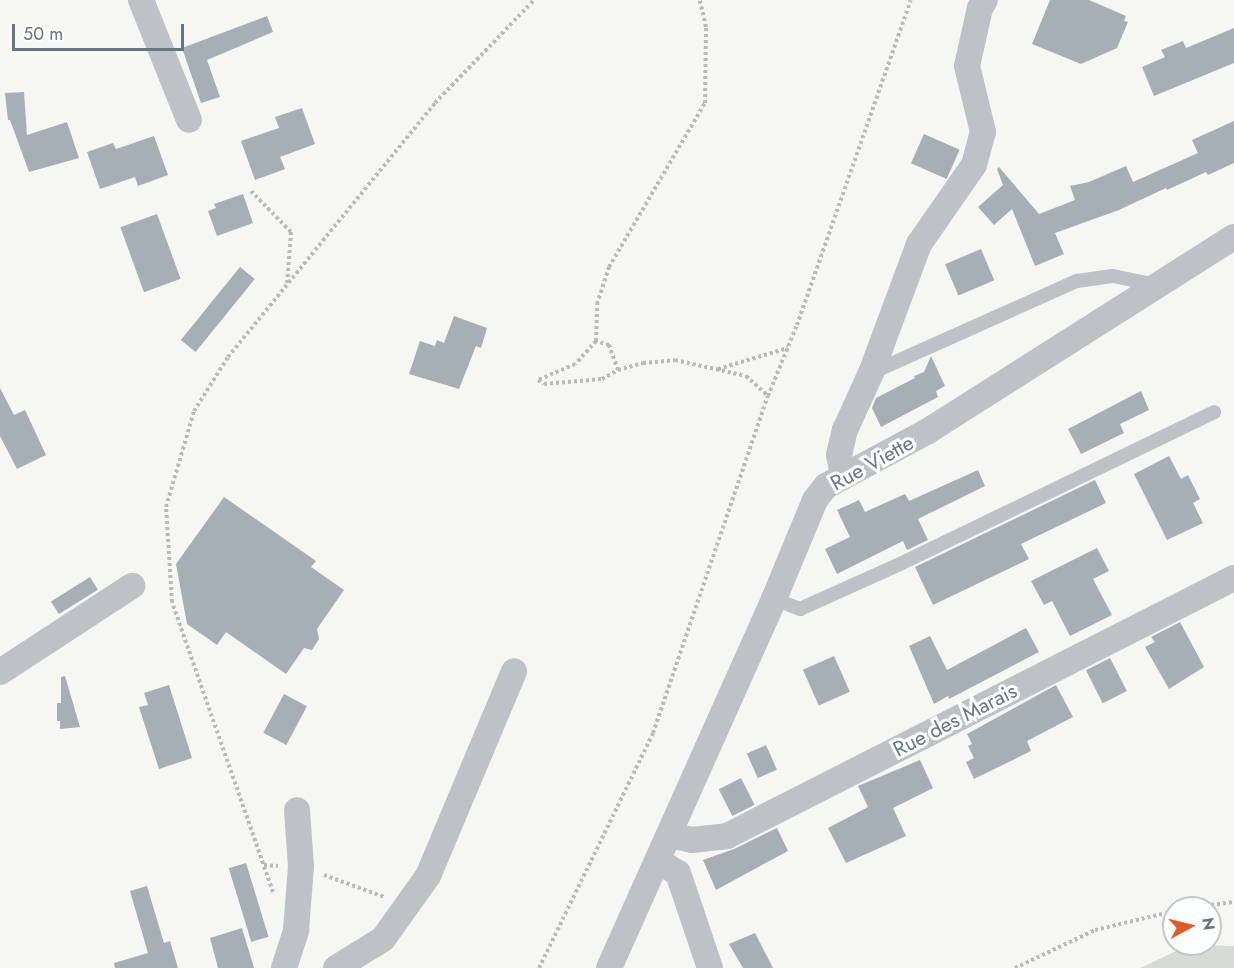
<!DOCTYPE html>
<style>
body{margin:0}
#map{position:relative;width:1234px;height:968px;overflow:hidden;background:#f6f7f3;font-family:Jost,sans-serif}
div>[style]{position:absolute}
.green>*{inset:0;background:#d6dbd3}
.building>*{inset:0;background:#a6afb5;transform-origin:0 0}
.path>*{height:4px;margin-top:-2px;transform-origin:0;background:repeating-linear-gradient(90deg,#b8bbbe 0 3px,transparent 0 6px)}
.service>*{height:14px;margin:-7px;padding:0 7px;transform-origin:7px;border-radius:7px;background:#bdc2c6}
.minor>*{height:26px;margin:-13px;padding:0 13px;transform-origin:13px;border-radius:13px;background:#bdc2c6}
span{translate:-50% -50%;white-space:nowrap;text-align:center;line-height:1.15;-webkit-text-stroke:6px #fff;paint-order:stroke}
.street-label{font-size:21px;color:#667684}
.north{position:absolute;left:1162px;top:896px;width:60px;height:60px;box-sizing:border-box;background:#fff;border:2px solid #c2c8ce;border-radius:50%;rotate:83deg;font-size:16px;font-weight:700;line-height:24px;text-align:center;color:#667684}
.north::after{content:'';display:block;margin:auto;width:21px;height:27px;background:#df5b2b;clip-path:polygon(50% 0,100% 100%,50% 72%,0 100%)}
.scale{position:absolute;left:12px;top:24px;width:172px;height:27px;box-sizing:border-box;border:3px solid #667684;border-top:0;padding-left:8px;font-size:18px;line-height:21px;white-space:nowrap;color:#667684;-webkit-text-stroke:4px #fff;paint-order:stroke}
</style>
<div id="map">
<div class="green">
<div style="clip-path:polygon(1189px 945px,1234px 946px,1234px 968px,1140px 968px)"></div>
</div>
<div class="building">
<div style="clip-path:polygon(1050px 0,1089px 0,1126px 16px,1124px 21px,1128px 22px,1117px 48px,1081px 64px,1032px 44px)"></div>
<div style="clip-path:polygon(267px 16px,273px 32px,207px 60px,220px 97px,201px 103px,182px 48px)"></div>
<div style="clip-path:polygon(1234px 28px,1234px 63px,1154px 96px,1142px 67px,1165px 57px,1161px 50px,1183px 41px,1186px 48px)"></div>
<div style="clip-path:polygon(24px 92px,27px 135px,67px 122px,79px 158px,29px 172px,10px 120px,8px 120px,5px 93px)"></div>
<div style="clip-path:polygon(302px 108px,315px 144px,280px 157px,285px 169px,255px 180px,241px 141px,279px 128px,275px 117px)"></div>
<div style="clip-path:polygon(1234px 121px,1234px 163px,1208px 175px,1206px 172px,1167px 190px,1166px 188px,1119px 210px,1055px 233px,1064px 254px,1035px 266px,1012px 209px,994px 225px,978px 207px,1003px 185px,997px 169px,999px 167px,1039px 214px,1075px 200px,1070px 186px,1089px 182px,1126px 166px,1133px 182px,1198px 153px,1192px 140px)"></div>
<div style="left:924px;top:134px;width:39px;height:32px;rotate:24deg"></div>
<div style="clip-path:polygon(154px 136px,168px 175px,138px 186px,135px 177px,100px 189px,87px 152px,113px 143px,116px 149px)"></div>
<div style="clip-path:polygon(243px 194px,253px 223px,217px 236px,208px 211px,216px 208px,214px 204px)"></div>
<div style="left:157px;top:214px;width:69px;height:39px;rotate:70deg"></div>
<div style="left:981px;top:249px;width:34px;height:39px;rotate:67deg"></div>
<div style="left:240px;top:267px;width:19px;height:94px;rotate:39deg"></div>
<div style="clip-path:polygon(454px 316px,487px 328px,481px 348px,476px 346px,459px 389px,409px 374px,420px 341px,435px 346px,437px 340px,444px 343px)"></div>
<div style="clip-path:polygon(931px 356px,945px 386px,936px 391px,938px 397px,881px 427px,872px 408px,876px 398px,915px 378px,914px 376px,924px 372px)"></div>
<div style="clip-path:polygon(0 388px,14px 415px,25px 410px,46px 455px,17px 469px,0 436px)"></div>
<div style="clip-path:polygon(1141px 391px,1149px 410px,1120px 424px,1124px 433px,1081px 454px,1068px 429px)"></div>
<div style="clip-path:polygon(1169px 456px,1181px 479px,1188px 475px,1200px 499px,1193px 503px,1203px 523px,1167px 540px,1134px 474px)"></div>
<div style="clip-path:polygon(978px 470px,985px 486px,918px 519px,928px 540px,907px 550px,903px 541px,837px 574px,825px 549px,850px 537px,837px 510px,859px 500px,865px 512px,905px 494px,909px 501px)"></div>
<div style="clip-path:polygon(1095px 480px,1106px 503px,1021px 544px,1029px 559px,933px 605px,915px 567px)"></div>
<div style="clip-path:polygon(224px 497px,316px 561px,311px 567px,344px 590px,317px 629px,319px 639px,312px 650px,304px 648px,286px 674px,226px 632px,217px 645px,187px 624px,176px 564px)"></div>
<div style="clip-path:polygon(1097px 548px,1109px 571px,1093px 579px,1112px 615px,1070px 636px,1052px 601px,1044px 605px,1031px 581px)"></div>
<div style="left:90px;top:577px;width:15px;height:46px;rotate:58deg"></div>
<div style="clip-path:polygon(1180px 622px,1204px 667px,1169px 689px,1145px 647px,1155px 642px,1151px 637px)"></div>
<div style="clip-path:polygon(1026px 628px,1039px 652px,949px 699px,948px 696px,934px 704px,909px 646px,930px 636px,947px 670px)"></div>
<div style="left:834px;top:656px;width:39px;height:34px;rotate:66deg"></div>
<div style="left:1110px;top:658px;width:37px;height:27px;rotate:63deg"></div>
<div style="clip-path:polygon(65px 676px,80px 727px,60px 729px,60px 721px,57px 721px,57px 703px,61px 703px,61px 677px)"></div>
<div style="clip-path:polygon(169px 685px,192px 758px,159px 769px,139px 707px,148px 705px,144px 693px)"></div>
<div style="clip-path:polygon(1056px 685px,1073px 717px,1027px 741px,1031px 751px,974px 779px,966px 762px,974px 758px,968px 746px,972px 744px,967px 734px)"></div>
<div style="left:284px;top:694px;width:26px;height:44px;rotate:28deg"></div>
<div style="left:766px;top:745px;width:27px;height:21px;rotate:66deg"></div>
<div style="clip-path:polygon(920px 760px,933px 788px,893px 808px,906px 836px,846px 863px,828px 828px,868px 807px,858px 786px)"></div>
<div style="left:741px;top:778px;width:30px;height:25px;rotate:63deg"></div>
<div style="clip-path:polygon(777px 828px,788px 851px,716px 890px,703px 860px,734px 849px)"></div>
<div style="left:246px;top:863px;width:77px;height:18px;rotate:73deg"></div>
<div style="clip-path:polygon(147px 886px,164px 943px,170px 941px,178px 968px,115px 968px,114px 963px,148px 953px,130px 891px)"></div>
<div style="clip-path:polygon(242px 928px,254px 968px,218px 968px,210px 938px)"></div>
<div style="clip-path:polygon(755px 933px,773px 968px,743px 968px,729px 944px)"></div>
</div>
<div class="path">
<div style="left:251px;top:191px;width:57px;rotate:45.7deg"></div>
<div style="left:291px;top:232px;width:53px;rotate:94.3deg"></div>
<div style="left:596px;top:341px;width:31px;rotate:132deg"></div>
<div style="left:575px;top:364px;width:40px;rotate:156.6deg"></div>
<div style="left:538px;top:380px;width:7px;rotate:34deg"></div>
<div style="left:544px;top:384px;width:58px;rotate:-4.9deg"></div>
<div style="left:602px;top:379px;width:18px;rotate:-29deg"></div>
<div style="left:618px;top:370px;width:26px;rotate:-16deg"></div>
<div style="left:643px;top:363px;width:32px;rotate:-5deg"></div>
<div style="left:675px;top:360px;width:73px;rotate:12.7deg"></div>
<div style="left:746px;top:376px;width:30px;rotate:42deg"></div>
<div style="left:718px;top:369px;width:73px;rotate:-16.7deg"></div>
<div style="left:618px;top:370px;width:27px;rotate:-110deg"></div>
<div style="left:609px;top:345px;width:14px;rotate:-163deg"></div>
<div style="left:596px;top:341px;width:37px;rotate:-88deg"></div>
<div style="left:597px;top:304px;width:39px;rotate:-72deg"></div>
<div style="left:609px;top:267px;width:190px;rotate:-59.7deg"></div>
<div style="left:705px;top:103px;width:76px;rotate:-89.2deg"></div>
<div style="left:706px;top:27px;width:28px;rotate:-103deg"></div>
<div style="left:264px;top:865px;width:14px;rotate:4deg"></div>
<div style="left:324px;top:875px;width:64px;rotate:20.1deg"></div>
<div style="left:273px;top:892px;width:307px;rotate:-109.2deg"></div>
<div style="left:172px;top:602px;width:95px;rotate:-93.6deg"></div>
<div style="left:166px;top:507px;width:100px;rotate:-73.7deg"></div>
<div style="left:194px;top:411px;width:64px;rotate:-57.8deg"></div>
<div style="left:228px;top:357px;width:328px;rotate:-50.8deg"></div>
<div style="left:435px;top:103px;width:143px;rotate:-46.1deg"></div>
<div style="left:1187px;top:908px;width:47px;rotate:-7.3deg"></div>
<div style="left:539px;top:968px;width:261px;rotate:-64.1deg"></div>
<div style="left:653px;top:733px;width:356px;rotate:-71.2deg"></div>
<div style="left:768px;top:396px;width:77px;rotate:-67.8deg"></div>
<div style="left:797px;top:325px;width:344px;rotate:-70.7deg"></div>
<div style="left:1015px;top:968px;width:89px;rotate:-25.4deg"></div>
<div style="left:1095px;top:930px;width:81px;rotate:-13.5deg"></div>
</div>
<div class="service">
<div style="left:871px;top:373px;width:226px;rotate:-24.1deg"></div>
<div style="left:1077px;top:281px;width:36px;rotate:-8deg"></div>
<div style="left:1113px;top:276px;width:45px;rotate:11.6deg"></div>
<div style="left:774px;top:599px;width:28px;rotate:21deg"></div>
<div style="left:800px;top:609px;width:110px;rotate:-24.2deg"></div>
<div style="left:900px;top:564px;width:349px;rotate:-25.8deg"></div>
</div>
<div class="minor">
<div style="left:141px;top:0;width:129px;rotate:68.2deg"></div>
<div style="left:843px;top:475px;width:20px;rotate:-101deg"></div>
<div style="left:839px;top:455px;width:26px;rotate:-77deg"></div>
<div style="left:845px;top:430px;width:63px;rotate:-65.5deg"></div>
<div style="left:871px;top:373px;width:138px;rotate:-69.6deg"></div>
<div style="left:919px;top:244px;width:96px;rotate:-55.2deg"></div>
<div style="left:974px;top:165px;width:34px;rotate:-75deg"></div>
<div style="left:983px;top:132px;width:68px;rotate:-103.6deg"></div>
<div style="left:967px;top:66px;width:59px;rotate:-77.4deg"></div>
<div style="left:980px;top:8px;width:9px;rotate:-58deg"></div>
<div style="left:0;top:672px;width:158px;rotate:-33.1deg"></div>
<div style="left:670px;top:835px;width:22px;rotate:13deg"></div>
<div style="left:691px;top:840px;width:36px;rotate:-6deg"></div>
<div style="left:727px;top:836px;width:569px;rotate:-26.97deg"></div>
<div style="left:658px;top:861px;width:23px;rotate:31deg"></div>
<div style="left:678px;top:873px;width:100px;rotate:71.4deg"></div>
<div style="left:284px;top:968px;width:40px;rotate:-72deg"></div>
<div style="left:296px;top:930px;width:63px;rotate:-85.5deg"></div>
<div style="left:301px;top:867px;width:57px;rotate:-94deg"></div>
<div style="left:336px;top:968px;width:55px;rotate:-31.7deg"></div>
<div style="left:383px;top:939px;width:77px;rotate:-54.5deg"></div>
<div style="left:428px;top:876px;width:222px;rotate:-67.2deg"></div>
<div style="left:609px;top:968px;width:404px;rotate:-65.9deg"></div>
<div style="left:774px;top:599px;width:107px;rotate:-67.5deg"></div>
<div style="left:815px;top:500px;width:18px;rotate:-52deg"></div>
<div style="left:826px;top:486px;width:116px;rotate:-28.3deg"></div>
<div style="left:928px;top:431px;width:362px;rotate:-32.4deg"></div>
</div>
<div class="street-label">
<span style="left:872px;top:463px;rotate:-29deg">Rue Viette</span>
<span style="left:955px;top:720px;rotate:-27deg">Rue des Marais</span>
</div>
<div class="north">N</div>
<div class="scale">50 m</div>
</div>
